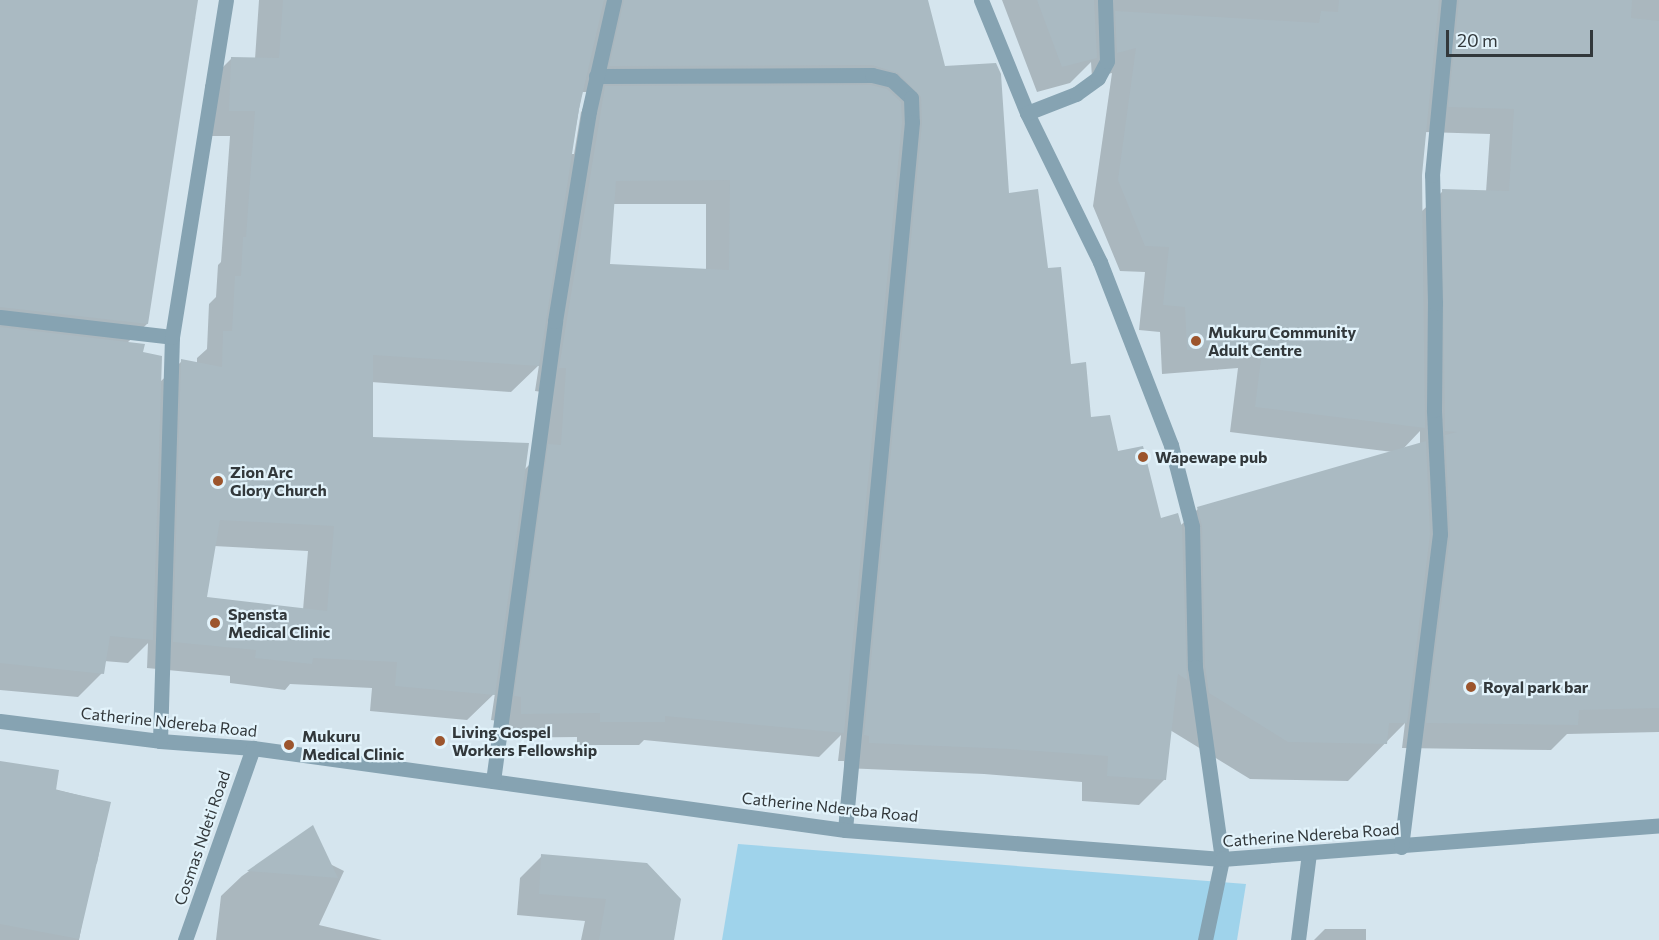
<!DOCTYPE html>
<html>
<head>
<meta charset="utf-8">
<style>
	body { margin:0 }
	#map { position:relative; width:1659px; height:940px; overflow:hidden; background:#d5e5ee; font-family:Commissioner,sans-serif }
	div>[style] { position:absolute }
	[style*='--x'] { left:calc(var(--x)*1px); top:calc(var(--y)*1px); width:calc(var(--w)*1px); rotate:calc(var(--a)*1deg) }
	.green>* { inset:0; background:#9fd3eb }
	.shadow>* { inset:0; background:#0003 }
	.building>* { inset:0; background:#aabac2 }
	.service>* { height:15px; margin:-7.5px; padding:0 7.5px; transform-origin:7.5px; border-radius:7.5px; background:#86a3b2 }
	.minor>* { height:15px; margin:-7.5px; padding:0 7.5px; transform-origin:7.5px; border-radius:7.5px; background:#86a3b2 }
	.dots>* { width:16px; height:16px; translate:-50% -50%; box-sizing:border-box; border:3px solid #e2f3fb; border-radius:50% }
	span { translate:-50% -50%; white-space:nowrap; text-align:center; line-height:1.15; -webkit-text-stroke:4.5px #e2f3fb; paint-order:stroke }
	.poi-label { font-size:16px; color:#32383b; font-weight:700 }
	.left { translate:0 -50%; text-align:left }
	.street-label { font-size:16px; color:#32383b }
	.scale { position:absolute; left:1446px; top:30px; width:147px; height:27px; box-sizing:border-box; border:3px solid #32383b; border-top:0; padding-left:8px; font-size:18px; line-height:21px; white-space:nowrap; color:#32383b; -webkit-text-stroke:4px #e2f3fb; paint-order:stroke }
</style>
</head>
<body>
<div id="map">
	<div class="green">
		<i style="clip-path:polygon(738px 844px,1246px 884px,1237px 940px,722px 940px)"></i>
	</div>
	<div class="shadow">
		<i style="clip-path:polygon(evenodd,0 0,197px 0,147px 324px,127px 343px,142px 354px,159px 383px,182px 361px,197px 364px,197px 358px,207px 349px,209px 304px,216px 297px,218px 265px,221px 262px,230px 136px,204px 136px,205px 85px,231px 59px,255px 59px,259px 0,926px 0,943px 67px,1047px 270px,1070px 365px,1090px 419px,1117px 453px,1160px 519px,1180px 526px,1198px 509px,1393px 452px,1230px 432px,1238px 368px,1162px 374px,1160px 332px,1139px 330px,1145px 272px,1120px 271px,1093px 206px,1112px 73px,1092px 78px,1091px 62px,1070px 83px,1037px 92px,1002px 0,1659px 0,1659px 732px,1567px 734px,1551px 750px,1402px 748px,1405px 723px,1348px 781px,1250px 779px,1170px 730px,1165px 779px,1139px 805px,1082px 801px,1082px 782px,984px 774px,844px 768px,844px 761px,838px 761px,841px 735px,819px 757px,644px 740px,639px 745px,577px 745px,577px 737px,497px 738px,497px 721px,491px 720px,495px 693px,467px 720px,370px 711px,372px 688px,290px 684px,285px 690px,230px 683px,230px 676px,147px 668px,148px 643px,128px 663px,104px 661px,102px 673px,78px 697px,0 690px,0 0,582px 92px,601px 92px,581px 112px,574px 154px,571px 154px,582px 92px,0 0,1425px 132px,1490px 134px,1486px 192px,1443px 191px,1421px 212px,1421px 174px,1425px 132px,0 0,613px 204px,706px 204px,706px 270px,609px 265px,613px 204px,0 0,539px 365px,535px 391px,542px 392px,538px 456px,523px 471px,371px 438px,371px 382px,511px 392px,539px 365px,0 0,1420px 431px,1420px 444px,1402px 450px,1420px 431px,0 0,214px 546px,308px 551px,303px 610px,205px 599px,214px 546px)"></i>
		<i style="clip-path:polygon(0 775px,109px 803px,97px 863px,92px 868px,79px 940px,0 940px)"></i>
		<i style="clip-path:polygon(312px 827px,330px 864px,344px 871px,319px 925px,382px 940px,216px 940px,221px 896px,242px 876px)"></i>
		<i style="clip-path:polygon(542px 856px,673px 940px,581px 940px,585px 921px,517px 915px,520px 878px)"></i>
		<i style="clip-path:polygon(1325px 929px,1366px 929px,1366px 940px,1314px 940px)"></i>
	</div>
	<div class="building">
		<i style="clip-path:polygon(0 0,198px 0,148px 324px,0 307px)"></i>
		<i style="clip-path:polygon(evenodd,283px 0,604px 0,579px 109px,539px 366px,373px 355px,373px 437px,529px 443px,495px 695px,395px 686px,397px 662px,313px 658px,312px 664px,255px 658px,256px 650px,173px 642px,181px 359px,222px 367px,223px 331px,232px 331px,235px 276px,241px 276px,243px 237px,246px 237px,255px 111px,229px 111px,231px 57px,279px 58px,283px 0,220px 520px,334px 526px,327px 611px,207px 597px,220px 520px)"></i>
		<i style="clip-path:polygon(624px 0,928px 0,945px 66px,996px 63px,1001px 74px,1009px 193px,1038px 189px,1048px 268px,1061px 267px,1071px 364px,1086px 362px,1091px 417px,1110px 415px,1118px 451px,1143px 446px,1161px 518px,1178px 513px,1182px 527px,1187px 680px,1178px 674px,1166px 780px,1107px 776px,1108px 756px,1010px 749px,869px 743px,869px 736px,864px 735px,922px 123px,921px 97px,898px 73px,872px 65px,609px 66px)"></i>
		<i style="clip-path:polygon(1037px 0,1094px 0,1097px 58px,1062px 67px)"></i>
		<i style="clip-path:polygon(1339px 0,1439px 0,1422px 175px,1425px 428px,1255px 407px,1263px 343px,1187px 350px,1185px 307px,1163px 305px,1169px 247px,1145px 246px,1118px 180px,1136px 48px,1117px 53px,1115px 11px,1319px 23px,1321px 11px,1338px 12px)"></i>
		<i style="clip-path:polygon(1459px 0,1632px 0,1631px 18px,1659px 21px,1659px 708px,1579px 710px,1578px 725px,1426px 723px,1450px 535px,1445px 435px,1457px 432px,1445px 431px,1442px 189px,1509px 191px,1514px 109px,1448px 107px)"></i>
		<i style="clip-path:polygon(evenodd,871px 85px,887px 89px,901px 102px,902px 122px,844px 733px,665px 716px,665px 722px,600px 722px,600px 713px,521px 714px,521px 697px,514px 696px,548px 444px,561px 445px,566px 368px,559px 368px,605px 86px,871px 85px,730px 180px,729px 270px,610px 264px,616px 181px,730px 180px)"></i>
		<i style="clip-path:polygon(0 327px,145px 344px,143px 352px,162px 356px,153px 640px,110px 636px,104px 674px,0 663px)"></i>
		<i style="clip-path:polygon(1426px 441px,1430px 534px,1407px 723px,1389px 723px,1387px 744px,1288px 742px,1209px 693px,1205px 666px,1202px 526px,1197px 507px)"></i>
		<i style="clip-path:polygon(0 761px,59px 770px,56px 790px,111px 802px,79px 939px,0 924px)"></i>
		<i style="clip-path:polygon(313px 825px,338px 878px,247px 871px)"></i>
		<i style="clip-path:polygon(541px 854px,647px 863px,681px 899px,674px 940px,599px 940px,606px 899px,539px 894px)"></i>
	</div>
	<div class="service">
		<i style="--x:1205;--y:940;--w:83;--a:-78.1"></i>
		<i style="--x:1298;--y:940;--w:88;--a:-82.8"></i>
	</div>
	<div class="minor">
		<i style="--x:981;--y:0;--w:122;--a:67.8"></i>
		<i style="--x:1027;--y:113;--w:166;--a:63.9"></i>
		<i style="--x:1100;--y:262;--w:196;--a:68.8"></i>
		<i style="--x:1171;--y:445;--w:84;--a:75.5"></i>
		<i style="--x:1192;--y:526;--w:141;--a:88.8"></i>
		<i style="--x:1195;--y:667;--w:194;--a:82"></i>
		<i style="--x:596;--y:76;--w:276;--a:-0.2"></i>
		<i style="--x:872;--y:75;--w:21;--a:14"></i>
		<i style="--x:892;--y:80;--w:26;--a:43"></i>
		<i style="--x:911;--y:98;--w:24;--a:88"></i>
		<i style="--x:912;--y:122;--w:711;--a:95.41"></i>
		<i style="--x:1027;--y:113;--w:53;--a:-21.2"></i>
		<i style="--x:1076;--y:94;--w:27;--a:-36"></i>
		<i style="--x:1098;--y:78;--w:19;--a:-62"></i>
		<i style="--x:1107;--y:61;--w:61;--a:-91.9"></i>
		<i style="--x:0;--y:317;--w:173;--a:6.6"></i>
		<i style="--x:0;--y:721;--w:161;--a:7.1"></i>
		<i style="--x:160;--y:741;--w:93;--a:4.3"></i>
		<i style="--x:253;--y:748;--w:598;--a:7.89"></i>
		<i style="--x:845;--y:830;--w:378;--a:4.4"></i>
		<i style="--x:1222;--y:859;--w:438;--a:-4.4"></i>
		<i style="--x:160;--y:741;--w:404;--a:-88.3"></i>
		<i style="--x:172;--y:337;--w:341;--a:-80.9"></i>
		<i style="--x:493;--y:781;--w:464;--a:-82.3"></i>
		<i style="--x:555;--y:321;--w:213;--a:-80.8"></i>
		<i style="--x:589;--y:111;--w:114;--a:-77.3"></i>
		<i style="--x:1401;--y:847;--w:315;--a:-82.9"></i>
		<i style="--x:1440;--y:534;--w:124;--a:-92.8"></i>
		<i style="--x:1434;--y:410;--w:107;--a:-89.5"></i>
		<i style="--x:1435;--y:303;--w:128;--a:-91.3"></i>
		<i style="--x:1432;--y:175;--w:176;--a:-84.5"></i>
		<i style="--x:185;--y:940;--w:204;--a:-70.5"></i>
	</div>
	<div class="dots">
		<i style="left:1196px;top:341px;background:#9c552d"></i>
		<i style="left:1143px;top:457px;background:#9c552d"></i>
		<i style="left:218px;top:481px;background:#9c552d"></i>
		<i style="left:215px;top:623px;background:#9c552d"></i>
		<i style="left:1471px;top:687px;background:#9c552d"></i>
		<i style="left:440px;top:741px;background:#9c552d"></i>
		<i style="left:289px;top:745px;background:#9c552d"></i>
	</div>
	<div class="poi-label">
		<span class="left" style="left:1208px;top:341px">Mukuru Community<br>Adult Centre</span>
		<span class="left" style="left:1155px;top:457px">Wapewape pub</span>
		<span class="left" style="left:230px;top:481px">Zion Arc<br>Glory Church</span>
		<span class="left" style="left:228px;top:623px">Spensta<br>Medical Clinic</span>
		<span class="left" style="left:1483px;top:687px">Royal park bar</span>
		<span class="left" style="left:452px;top:741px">Living Gospel<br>Workers Fellowship</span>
		<span class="left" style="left:302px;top:745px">Mukuru<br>Medical Clinic</span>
	</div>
	<div class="street-label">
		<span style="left:169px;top:722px;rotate:6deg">Catherine Ndereba Road</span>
		<span style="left:830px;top:807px;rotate:6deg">Catherine Ndereba Road</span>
		<span style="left:1311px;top:835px;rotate:-4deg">Catherine Ndereba Road</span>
		<span style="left:202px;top:838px;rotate:-71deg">Cosmas Ndeti Road</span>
	</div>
	<div class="scale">20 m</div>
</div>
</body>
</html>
